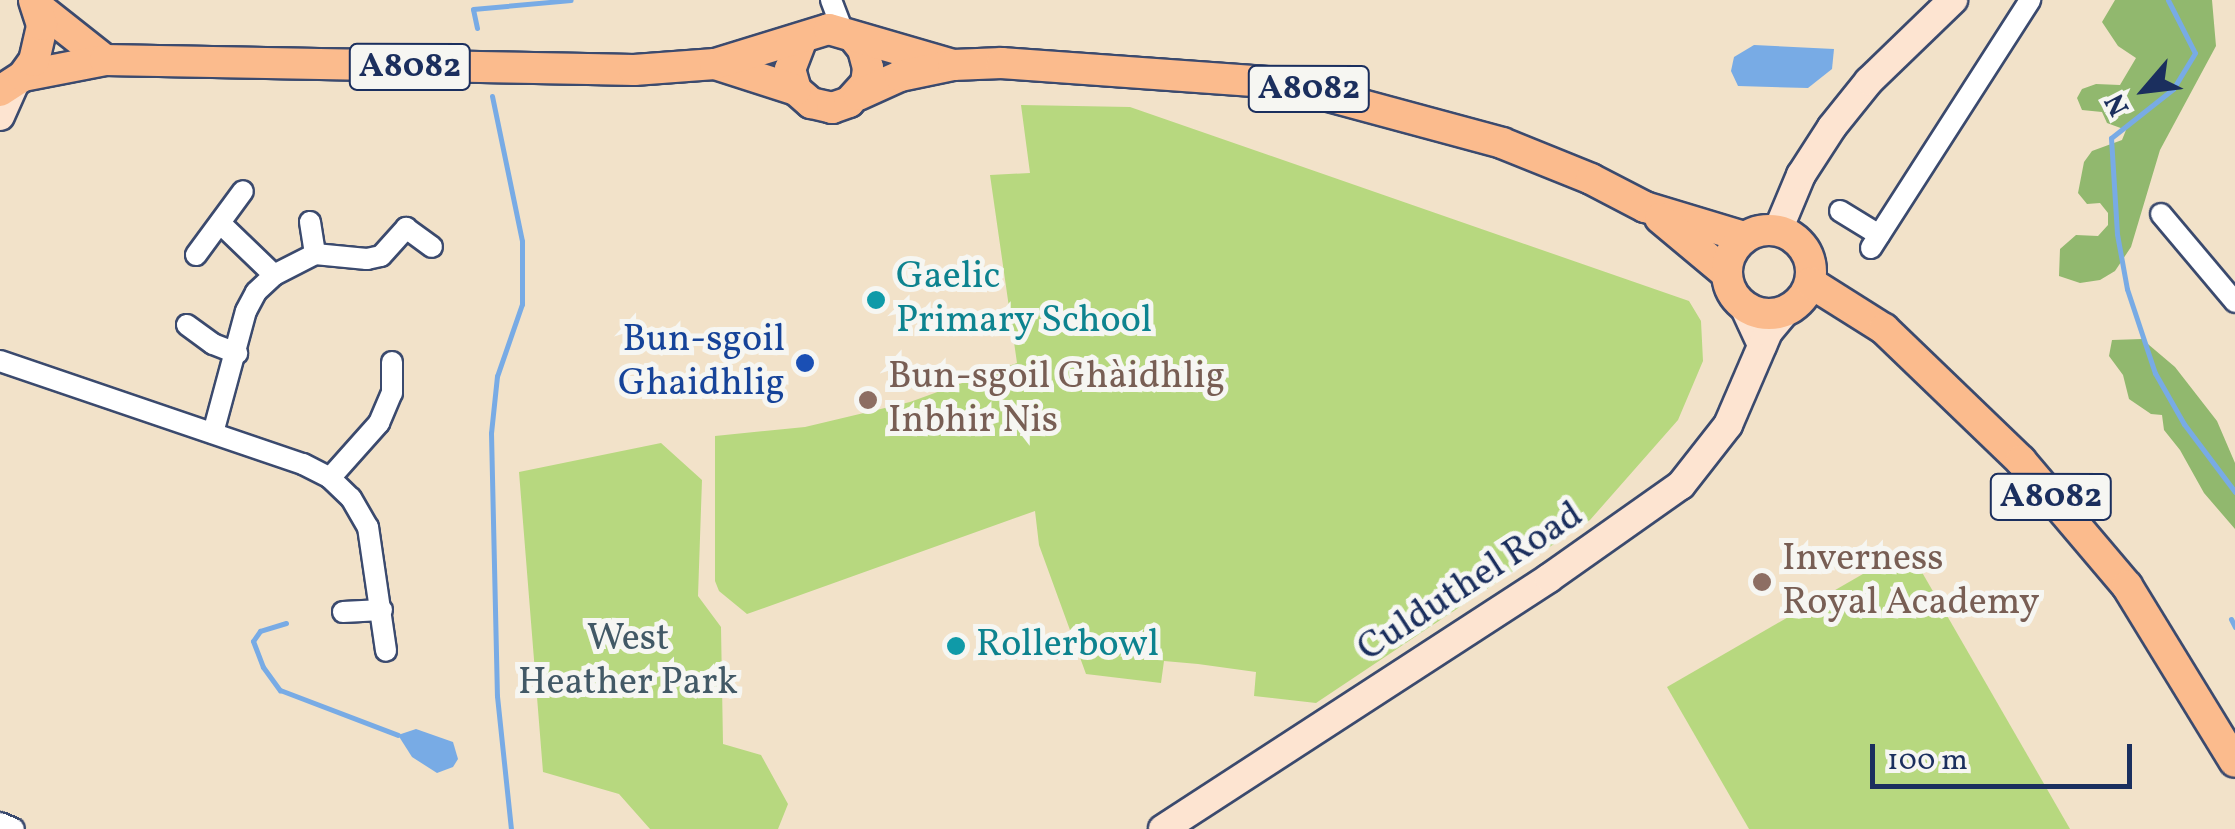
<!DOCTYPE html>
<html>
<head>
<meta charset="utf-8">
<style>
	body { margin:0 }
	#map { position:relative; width:2235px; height:829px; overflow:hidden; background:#f2e2c9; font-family:Vollkorn,serif }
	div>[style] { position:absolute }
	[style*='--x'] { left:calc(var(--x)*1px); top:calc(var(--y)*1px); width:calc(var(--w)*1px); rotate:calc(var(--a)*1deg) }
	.green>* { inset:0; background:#b7d87f }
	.forest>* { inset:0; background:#91b86e }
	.water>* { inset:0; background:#78abe5 }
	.stream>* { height:5px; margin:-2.5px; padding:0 2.5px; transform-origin:2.5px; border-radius:2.5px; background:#78abe5 }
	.roads { filter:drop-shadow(2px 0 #3b4a6e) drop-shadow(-2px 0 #3b4a6e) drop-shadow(0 2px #3b4a6e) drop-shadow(0 -2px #3b4a6e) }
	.street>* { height:20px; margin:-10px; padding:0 10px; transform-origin:10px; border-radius:10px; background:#fff }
	.secondary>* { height:28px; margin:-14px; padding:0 14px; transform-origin:14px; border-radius:14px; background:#fde4d1 }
	.primary>* { height:30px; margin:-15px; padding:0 15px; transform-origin:15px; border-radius:15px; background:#fbbb8d }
	.primary>.ring { margin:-15px; padding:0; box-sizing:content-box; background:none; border:30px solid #fbbb8d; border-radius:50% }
	.dots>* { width:28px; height:28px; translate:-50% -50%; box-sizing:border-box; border:5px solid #f6f6f2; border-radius:50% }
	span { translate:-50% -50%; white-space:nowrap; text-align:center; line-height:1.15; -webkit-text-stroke:10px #f6f6f2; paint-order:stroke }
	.shield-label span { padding:2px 8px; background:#f6f6f2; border:2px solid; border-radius:8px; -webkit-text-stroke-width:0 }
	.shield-label { font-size:35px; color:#1b2f5e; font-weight:700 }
	.culture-label { font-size:38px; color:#0d838f }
	.left { translate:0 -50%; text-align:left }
	.transit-label { font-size:38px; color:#164399 }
	.right { translate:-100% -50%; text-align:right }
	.education-label { font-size:38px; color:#785e54 }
	.street-label { font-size:38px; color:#1b2f5e }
	.park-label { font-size:38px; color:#425966 }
	.north { position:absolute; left:2095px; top:40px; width:100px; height:100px; -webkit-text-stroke:8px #f6f6f2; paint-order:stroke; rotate:242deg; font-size:28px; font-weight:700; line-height:40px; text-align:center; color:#1b2f5e }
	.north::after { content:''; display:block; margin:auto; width:35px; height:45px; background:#1b2f5e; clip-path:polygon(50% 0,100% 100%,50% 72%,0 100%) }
	.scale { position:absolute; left:1870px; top:744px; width:262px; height:45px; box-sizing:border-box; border:5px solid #1b2f5e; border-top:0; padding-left:12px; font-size:30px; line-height:35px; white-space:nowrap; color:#1b2f5e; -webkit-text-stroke:8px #f6f6f2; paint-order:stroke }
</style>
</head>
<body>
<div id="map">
	<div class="green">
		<i style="clip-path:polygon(1021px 105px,1130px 107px,1689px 301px,1701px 321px,1703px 361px,1678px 420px,1590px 520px,1316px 703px,1254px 696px,1256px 672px,1198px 664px,1164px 661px,1161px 683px,1086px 674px,1039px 545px,1035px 511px,747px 614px,719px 591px,715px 581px,715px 436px,805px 427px,910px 402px,1017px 363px,990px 175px,1030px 173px)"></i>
		<i style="clip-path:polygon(661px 443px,702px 480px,698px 596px,721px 627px,723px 744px,761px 755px,788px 804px,778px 829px,650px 829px,619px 794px,543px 772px,519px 472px)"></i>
		<i style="clip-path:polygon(1908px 548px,2070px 829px,1749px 829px,1667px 687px)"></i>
	</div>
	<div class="forest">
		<i style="clip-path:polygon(2115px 0,2212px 0,2216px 46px,2160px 150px,2131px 247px,2115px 271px,2100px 280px,2080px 283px,2059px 276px,2060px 249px,2076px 235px,2098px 236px,2108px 225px,2108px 213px,2100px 203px,2087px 204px,2078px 193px,2084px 162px,2092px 151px,2122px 140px,2126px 130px,2107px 123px,2102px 112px,2082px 110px,2077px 98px,2082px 89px,2096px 84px,2120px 85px,2136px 58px,2118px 46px,2102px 22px)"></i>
		<i style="clip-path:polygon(2142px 339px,2175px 367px,2217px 421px,2235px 463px,2235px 529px,2204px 493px,2180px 450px,2164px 430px,2162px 415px,2151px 414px,2129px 399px,2123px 375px,2109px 356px,2112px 340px)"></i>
	</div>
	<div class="water">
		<i style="clip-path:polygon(1754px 45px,1834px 49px,1832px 69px,1808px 88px,1738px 86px,1731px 71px,1734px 57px)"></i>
		<i style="clip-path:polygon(416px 729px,453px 742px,458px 759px,453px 767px,437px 773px,412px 757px,398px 735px)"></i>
	</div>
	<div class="stream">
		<i style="--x:2168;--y:0;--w:59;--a:63"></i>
		<i style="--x:2195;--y:53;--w:42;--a:121.4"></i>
		<i style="--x:2173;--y:89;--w:79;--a:141.7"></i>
		<i style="--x:2111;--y:138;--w:96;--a:86.4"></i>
		<i style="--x:2117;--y:234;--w:56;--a:79.7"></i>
		<i style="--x:2127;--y:289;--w:89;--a:71.6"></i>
		<i style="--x:2155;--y:373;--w:59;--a:60.4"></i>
		<i style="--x:2184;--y:424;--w:85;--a:53.1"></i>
		<i style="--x:477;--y:28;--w:19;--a:-102"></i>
		<i style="--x:473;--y:9;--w:98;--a:-5.2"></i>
		<i style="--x:492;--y:96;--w:148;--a:78.3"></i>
		<i style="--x:522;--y:241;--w:63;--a:90"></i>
		<i style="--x:522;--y:304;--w:76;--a:109.1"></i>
		<i style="--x:497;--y:376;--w:57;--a:96"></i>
		<i style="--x:491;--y:433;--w:263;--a:88.7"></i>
		<i style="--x:497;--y:696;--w:134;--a:84"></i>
		<i style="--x:2231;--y:619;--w:9;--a:63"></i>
		<i style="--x:286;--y:623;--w:27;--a:163"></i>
		<i style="--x:260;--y:631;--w:12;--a:125"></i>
		<i style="--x:253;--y:641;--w:28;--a:69"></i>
		<i style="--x:263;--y:667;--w:29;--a:54"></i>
		<i style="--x:280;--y:690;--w:126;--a:20.9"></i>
	</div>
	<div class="roads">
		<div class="street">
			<i style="--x:831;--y:0;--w:34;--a:69"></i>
			<i style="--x:1840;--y:211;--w:46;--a:31.6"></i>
			<i style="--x:2161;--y:214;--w:115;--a:49.9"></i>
			<i style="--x:310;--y:222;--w:32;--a:81"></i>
			<i style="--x:220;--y:223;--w:75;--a:43.9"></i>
			<i style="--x:1871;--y:248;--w:295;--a:-57.3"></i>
			<i style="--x:196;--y:255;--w:79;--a:-53.7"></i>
			<i style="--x:187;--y:325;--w:32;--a:36"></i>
			<i style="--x:213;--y:344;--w:26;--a:21"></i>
			<i style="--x:0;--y:361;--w:320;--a:18.8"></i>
			<i style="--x:303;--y:464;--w:30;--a:27"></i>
			<i style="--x:330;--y:478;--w:29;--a:44"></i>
			<i style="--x:351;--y:498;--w:34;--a:60"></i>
			<i style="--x:368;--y:527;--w:125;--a:81.7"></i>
			<i style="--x:213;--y:433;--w:126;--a:-74.9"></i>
			<i style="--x:246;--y:311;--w:21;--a:-62"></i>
			<i style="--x:256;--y:292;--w:25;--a:-43"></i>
			<i style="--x:274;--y:275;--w:46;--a:-27.1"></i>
			<i style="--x:315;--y:254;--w:52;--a:5.5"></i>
			<i style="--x:367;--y:259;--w:14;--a:-12"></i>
			<i style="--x:381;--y:256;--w:38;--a:-48"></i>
			<i style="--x:406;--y:228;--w:32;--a:36"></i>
			<i style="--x:330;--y:478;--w:74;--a:-48.3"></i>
			<i style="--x:379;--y:423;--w:33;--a:-67"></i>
			<i style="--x:392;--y:393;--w:31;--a:-90"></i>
			<i style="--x:343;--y:612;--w:39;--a:-3"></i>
			<i style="--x:0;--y:823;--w:15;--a:23"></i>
		</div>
		<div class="secondary">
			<i style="--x:0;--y:116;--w:35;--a:-66"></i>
			<i style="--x:1778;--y:230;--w:60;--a:-67.3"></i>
			<i style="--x:1801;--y:175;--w:57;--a:-57.1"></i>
			<i style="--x:1832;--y:127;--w:59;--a:-51.2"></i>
			<i style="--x:1869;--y:81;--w:117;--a:-44"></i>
			<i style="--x:1744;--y:306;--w:43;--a:65.2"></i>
			<i style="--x:1163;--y:829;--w:460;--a:-33"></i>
			<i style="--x:1549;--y:578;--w:161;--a:-35.2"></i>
			<i style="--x:1681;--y:485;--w:76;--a:-51.9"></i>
			<i style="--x:1728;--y:425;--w:101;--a:-66.7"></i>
			<i style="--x:1768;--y:332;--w:26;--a:-50"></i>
		</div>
		<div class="primary">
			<i style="--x:38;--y:7;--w:85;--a:38.3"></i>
			<i style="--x:801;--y:41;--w:30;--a:111"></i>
			<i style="--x:790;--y:69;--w:22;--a:74"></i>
			<i style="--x:796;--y:90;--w:20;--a:41"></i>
			<i style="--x:811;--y:103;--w:22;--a:13"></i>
			<i style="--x:832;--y:108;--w:18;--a:-19"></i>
			<i style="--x:849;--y:102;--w:25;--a:-48"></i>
			<i style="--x:866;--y:83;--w:15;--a:-82"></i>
			<i style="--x:868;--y:68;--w:20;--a:-105"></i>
			<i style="--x:863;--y:49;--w:14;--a:-129"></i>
			<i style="--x:715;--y:64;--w:85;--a:17.8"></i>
			<i style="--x:23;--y:76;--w:84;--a:-11"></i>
			<i style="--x:105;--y:60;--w:529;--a:1.08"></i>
			<i style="--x:634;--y:70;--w:81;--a:-4.2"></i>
			<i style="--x:715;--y:64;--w:119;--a:-17.1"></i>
			<i style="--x:829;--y:29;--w:129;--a:16.2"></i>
			<i style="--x:0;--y:91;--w:27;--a:-33"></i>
			<i style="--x:23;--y:76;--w:19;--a:-54"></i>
			<i style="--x:34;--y:61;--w:37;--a:-77"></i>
			<i style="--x:42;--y:25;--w:26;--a:-108"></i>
			<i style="--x:858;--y:95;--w:46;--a:-24.3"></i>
			<i style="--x:900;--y:76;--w:54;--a:-11.7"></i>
			<i style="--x:953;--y:65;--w:49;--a:-2.3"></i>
			<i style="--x:1002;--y:63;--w:279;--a:4.1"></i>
			<i style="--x:1280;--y:83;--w:230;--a:15.1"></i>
			<i style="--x:1502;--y:143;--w:96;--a:22"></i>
			<i style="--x:1591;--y:179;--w:61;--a:27.4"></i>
			<i style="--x:1645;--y:207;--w:103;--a:16.9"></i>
			<i style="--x:1660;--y:218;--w:87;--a:39.9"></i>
			<i class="ring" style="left:1727px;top:230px;width:54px;height:54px"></i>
			<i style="--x:1811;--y:283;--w:86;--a:32.2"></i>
			<i style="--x:1884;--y:329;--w:190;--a:43.9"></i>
			<i style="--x:2021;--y:461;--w:164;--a:49.7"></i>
			<i style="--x:2127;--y:586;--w:206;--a:58.5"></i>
		</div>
	</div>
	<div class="dots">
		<i style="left:876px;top:300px;background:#0f9aa8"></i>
		<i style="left:805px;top:363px;background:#1a4fb4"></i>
		<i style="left:868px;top:400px;background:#8d6e63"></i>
		<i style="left:1762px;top:582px;background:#8d6e63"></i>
		<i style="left:956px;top:646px;background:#0f9aa8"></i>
	</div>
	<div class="shield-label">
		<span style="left:410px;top:67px">A8082</span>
		<span style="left:1309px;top:89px">A8082</span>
		<span style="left:2051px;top:497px">A8082</span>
	</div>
	<div class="culture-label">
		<span class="left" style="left:896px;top:300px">Gaelic<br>Primary School</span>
		<span class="left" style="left:976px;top:646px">Rollerbowl</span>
	</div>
	<div class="transit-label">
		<span class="right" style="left:785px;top:363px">Bun-sgoil<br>Ghaidhlig</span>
	</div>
	<div class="education-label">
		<span class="left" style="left:888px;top:400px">Bun-sgoil Ghàidhlig<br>Inbhir Nis</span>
		<span class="left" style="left:1782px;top:582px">Inverness<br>Royal Academy</span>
	</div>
	<div class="street-label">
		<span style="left:1471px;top:583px;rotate:-33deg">Culduthel Road</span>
	</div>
	<div class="park-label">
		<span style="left:628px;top:662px">West<br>Heather Park</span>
	</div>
	<div class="north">N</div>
	<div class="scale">100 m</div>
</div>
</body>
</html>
